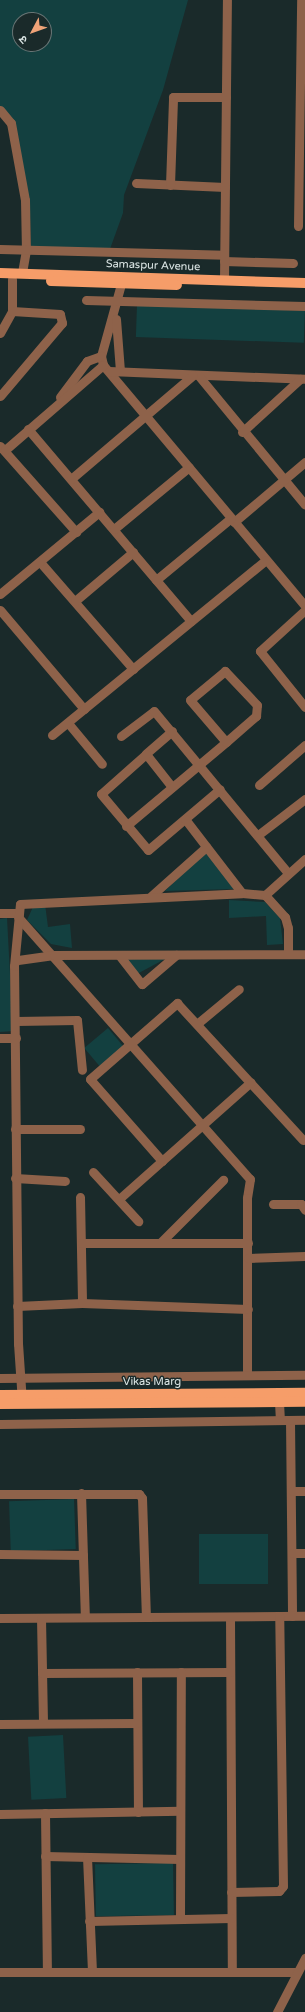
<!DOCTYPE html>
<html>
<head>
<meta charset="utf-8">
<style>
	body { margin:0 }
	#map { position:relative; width:305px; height:2012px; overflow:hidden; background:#1a2a2a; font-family:"Varela Round","Noto Sans Devanagari",sans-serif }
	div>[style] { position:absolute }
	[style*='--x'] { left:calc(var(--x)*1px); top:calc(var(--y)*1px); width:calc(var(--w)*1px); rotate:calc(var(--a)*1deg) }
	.green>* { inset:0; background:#134040; transform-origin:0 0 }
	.minor>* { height:9px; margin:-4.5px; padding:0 4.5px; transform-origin:4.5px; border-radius:4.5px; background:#8e624a }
	.major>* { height:10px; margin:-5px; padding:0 5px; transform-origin:5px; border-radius:5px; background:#f69d69 }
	span { translate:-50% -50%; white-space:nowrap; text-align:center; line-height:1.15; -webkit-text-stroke:3px #1a2a2a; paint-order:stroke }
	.street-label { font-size:11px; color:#dce6e5 }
	.north { position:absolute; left:12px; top:12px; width:40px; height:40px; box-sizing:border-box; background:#1a2a2a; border:1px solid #687575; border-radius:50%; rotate:229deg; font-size:11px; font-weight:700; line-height:16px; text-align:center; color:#dce6e5 }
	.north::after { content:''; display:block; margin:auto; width:14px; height:18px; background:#efa378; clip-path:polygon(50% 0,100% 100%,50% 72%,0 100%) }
</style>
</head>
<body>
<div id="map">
	<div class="green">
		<i style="clip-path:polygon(evenodd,0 0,188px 0,163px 90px,124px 195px,123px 213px,110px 249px,31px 247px,30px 213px,12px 118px,0 107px,0 0,20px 20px,44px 20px,44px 44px,20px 44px,20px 20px)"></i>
		<i style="left:137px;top:305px;width:168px;height:32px;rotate:2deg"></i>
		<i style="clip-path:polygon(206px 851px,234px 889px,165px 891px)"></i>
		<i style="clip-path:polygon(229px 900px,265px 902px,280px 918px,283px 944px,267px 945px,266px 916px,229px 918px)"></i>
		<i style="clip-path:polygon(45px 904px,48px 927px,70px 924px,72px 948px,51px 944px,27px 920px,33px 907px)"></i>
		<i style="clip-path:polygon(7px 918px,13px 1031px,0 1032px,0 919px)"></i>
		<i style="clip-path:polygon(125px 959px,165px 959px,137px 974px)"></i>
		<i style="left:108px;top:1028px;width:25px;height:31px;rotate:50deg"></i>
		<i style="left:74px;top:1499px;width:50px;height:65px;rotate:88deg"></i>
		<i style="left:199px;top:1534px;width:69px;height:50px"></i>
		<i style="left:63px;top:1735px;width:63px;height:35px;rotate:87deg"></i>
		<i style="left:173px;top:1863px;width:52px;height:78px;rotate:89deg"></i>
	</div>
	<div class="minor">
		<i style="--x:0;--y:110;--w:17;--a:50"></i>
		<i style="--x:11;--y:123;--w:78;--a:79.7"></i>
		<i style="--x:25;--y:200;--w:50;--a:88.9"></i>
		<i style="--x:26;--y:250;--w:23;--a:100"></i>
		<i style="--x:136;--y:183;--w:89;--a:2.6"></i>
		<i style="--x:170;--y:185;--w:88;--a:-88"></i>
		<i style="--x:173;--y:97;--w:53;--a:0"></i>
		<i style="--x:298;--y:226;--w:226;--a:-89.2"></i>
		<i style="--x:0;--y:249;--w:224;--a:1.5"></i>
		<i style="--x:224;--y:261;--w:69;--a:1.7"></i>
		<i style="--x:224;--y:280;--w:280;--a:-89.4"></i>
		<i style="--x:121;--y:284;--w:75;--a:105.5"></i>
		<i style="--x:101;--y:356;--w:9;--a:77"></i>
		<i style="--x:103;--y:365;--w:314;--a:50"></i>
		<i style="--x:86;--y:300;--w:219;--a:1.6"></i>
		<i style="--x:116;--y:319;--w:52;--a:85.6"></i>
		<i style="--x:0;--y:333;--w:25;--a:-61"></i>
		<i style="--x:12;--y:311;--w:32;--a:-90"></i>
		<i style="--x:109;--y:371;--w:196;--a:2.3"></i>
		<i style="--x:198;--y:375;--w:168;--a:50.5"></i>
		<i style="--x:0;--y:396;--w:96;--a:-49.7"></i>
		<i style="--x:62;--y:323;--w:9;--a:-103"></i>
		<i style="--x:60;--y:314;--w:48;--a:-176.4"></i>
		<i style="--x:60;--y:397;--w:45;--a:-53.1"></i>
		<i style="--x:87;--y:361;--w:15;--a:-20"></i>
		<i style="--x:28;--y:429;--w:252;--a:49.7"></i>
		<i style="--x:242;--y:432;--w:79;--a:-42.4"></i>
		<i style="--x:0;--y:446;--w:115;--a:48.5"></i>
		<i style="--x:5;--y:450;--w:130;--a:-40.9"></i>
		<i style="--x:71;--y:479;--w:160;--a:-40.4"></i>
		<i style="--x:234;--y:522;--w:93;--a:-40.2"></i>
		<i style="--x:114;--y:529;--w:97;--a:-39.6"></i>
		<i style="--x:40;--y:562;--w:142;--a:49"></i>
		<i style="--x:156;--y:580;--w:97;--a:-39.6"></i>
		<i style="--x:0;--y:594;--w:129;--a:-39.6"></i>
		<i style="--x:75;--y:601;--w:76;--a:-40.2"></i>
		<i style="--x:0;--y:610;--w:130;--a:49.7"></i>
		<i style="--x:305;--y:610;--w:61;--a:137.7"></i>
		<i style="--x:260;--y:651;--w:72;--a:51.2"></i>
		<i style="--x:68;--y:723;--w:53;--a:50.3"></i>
		<i style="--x:172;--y:731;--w:35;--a:139"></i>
		<i style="--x:146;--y:754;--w:42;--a:51.8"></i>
		<i style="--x:52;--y:735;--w:276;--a:-39.3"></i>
		<i style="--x:121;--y:736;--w:41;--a:-37.1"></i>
		<i style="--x:154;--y:711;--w:210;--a:50.4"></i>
		<i style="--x:146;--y:754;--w:60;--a:138.4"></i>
		<i style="--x:101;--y:794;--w:73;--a:50"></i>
		<i style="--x:148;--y:850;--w:94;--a:-40.3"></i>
		<i style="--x:259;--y:785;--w:61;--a:-41"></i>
		<i style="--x:185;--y:819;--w:93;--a:52.4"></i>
		<i style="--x:242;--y:893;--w:23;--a:5"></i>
		<i style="--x:265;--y:895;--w:30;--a:48"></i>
		<i style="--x:285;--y:917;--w:11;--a:75"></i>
		<i style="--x:288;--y:928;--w:26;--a:90"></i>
		<i style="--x:126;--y:826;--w:131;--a:-40"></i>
		<i style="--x:226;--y:742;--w:40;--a:-41"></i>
		<i style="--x:256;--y:716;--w:11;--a:-85"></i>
		<i style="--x:257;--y:705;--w:47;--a:-133.3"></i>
		<i style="--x:225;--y:671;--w:45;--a:140.4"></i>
		<i style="--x:190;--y:700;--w:55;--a:49.4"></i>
		<i style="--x:258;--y:835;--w:59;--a:-37.5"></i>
		<i style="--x:265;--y:895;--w:54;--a:-42"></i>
		<i style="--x:151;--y:896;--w:74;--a:-41.7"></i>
		<i style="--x:0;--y:913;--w:19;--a:0"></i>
		<i style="--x:18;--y:917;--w:350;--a:48.5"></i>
		<i style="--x:250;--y:1179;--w:19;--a:99"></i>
		<i style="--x:247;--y:1198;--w:177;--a:90"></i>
		<i style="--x:119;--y:955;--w:37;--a:52"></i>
		<i style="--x:142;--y:984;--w:45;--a:-40.5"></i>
		<i style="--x:18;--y:960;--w:36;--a:-8"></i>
		<i style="--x:54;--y:955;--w:251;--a:-0.2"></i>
		<i style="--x:16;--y:1021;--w:61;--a:-0.9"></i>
		<i style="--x:77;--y:1020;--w:50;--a:84.3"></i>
		<i style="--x:198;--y:1023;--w:53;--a:-39.7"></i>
		<i style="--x:0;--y:1038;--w:16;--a:0"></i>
		<i style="--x:15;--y:1129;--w:65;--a:0"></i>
		<i style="--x:162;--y:1161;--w:109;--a:-131.3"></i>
		<i style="--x:90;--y:1079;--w:116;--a:-41.1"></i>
		<i style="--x:177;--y:1003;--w:186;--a:47.4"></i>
		<i style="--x:93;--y:1172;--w:67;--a:47.4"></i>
		<i style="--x:15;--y:1178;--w:50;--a:3.4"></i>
		<i style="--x:80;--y:1197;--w:106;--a:88.9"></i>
		<i style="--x:119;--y:1199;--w:176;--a:-41.6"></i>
		<i style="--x:273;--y:1204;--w:28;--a:0"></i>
		<i style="--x:301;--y:1204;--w:7;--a:56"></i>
		<i style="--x:161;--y:1242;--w:88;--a:-45"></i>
		<i style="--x:82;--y:1243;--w:166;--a:0"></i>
		<i style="--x:248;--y:1258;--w:57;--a:-2"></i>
		<i style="--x:17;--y:1306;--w:65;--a:-2.6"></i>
		<i style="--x:82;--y:1303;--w:166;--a:2.1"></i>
		<i style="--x:0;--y:1378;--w:305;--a:-0.6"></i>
		<i style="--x:22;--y:1402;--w:58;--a:-93.9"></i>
		<i style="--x:18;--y:1344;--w:378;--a:-90.6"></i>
		<i style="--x:14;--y:966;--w:62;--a:-84.5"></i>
		<i style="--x:20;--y:904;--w:222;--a:-2.8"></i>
		<i style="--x:279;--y:1402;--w:18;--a:87"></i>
		<i style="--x:290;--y:1420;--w:196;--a:89.4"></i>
		<i style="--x:0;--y:1424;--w:305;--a:-0.8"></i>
		<i style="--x:293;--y:1491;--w:12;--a:0"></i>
		<i style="--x:81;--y:1493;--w:124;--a:88.2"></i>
		<i style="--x:0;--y:1494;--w:139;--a:0"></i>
		<i style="--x:139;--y:1494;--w:5;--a:53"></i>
		<i style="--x:142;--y:1498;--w:119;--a:88.1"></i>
		<i style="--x:293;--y:1553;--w:12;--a:0"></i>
		<i style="--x:0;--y:1554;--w:83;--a:0.7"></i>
		<i style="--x:230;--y:1617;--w:354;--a:89.7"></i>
		<i style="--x:0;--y:1618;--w:305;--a:-0.4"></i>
		<i style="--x:41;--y:1618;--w:105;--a:88.9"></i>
		<i style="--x:137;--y:1672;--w:140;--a:89.6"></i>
		<i style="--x:42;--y:1673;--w:188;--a:-0.3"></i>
		<i style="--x:0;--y:1724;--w:137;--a:-0.4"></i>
		<i style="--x:45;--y:1813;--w:159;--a:89.3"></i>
		<i style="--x:0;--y:1814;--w:180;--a:-1"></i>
		<i style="--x:45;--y:1856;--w:135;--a:1.3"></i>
		<i style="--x:87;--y:1857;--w:114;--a:87.5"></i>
		<i style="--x:231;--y:1892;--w:48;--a:-1.2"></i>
		<i style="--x:279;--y:1891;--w:6;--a:-51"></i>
		<i style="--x:283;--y:1886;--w:270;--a:-90.8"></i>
		<i style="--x:180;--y:1919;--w:247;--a:-89.8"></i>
		<i style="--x:89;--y:1921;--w:142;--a:-1.2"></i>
		<i style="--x:0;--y:1972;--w:297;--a:0"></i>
		<i style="--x:277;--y:2012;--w:61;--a:-62.6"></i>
	</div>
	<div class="major">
		<i style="--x:0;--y:273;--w:305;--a:1.9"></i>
		<i style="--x:51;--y:281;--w:126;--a:1.8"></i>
		<i style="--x:0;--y:1395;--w:305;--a:-0.4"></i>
		<i style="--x:0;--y:1404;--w:305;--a:-0.4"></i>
	</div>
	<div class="street-label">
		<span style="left:153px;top:266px;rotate:2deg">Samaspur Avenue</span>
		<span style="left:152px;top:1382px">Vikas Marg</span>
	</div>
	<div class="north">उ</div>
</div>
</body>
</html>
